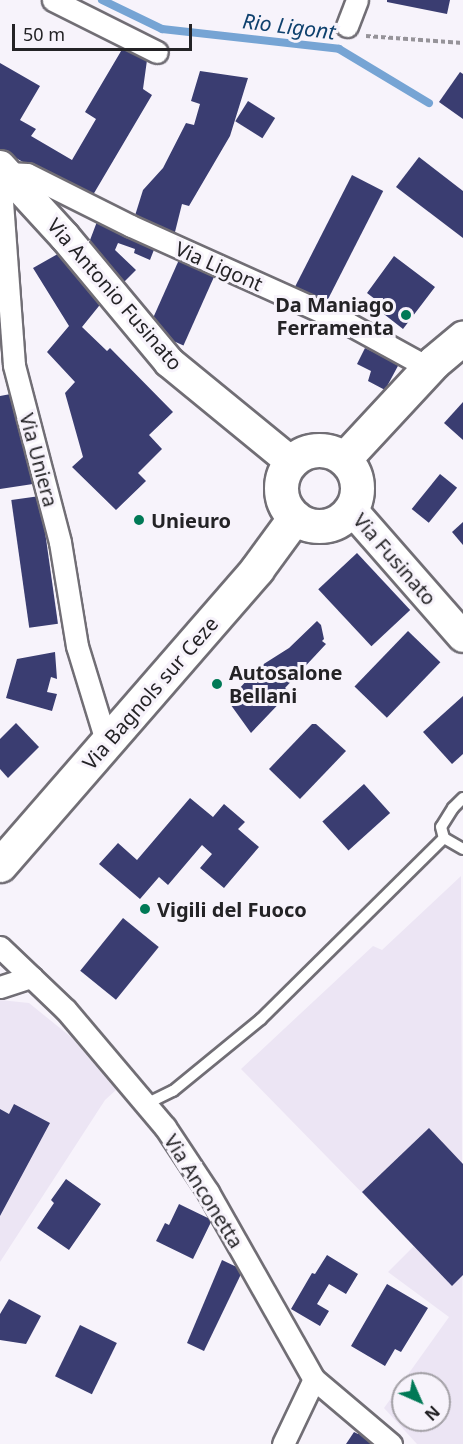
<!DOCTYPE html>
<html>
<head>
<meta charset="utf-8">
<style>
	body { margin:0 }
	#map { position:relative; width:463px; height:1444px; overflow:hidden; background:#f7f3fb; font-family:"Noto Sans",sans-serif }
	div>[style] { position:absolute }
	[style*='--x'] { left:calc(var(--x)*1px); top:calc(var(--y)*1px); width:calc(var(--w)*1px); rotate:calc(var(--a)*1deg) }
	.built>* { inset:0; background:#ece5f4 }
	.stream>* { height:8px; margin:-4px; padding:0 4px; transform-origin:4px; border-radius:4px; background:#76a4d4 }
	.building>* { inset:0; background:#3a3d71; transform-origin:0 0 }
	.path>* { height:4px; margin-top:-2px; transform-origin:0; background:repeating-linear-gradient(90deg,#969399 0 4.5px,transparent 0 7.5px) }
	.roads { filter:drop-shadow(2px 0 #716e75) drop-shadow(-2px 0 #716e75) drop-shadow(0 2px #716e75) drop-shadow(0 -2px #716e75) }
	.lane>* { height:10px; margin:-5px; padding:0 5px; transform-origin:5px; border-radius:5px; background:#fff }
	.street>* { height:21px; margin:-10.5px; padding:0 10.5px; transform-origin:10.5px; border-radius:10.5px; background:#fff }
	.secondary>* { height:30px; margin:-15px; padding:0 15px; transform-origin:15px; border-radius:15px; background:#fff }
	.primary>* { height:33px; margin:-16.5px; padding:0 16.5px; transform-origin:16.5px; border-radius:16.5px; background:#fff }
	.primary>.ring { margin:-16.5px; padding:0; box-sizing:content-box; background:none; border:33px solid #fff; border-radius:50% }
	.dots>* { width:16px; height:16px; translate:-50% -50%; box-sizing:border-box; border:3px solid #f7f3fb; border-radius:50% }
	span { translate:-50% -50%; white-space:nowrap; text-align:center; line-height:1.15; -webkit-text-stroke:6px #f7f3fb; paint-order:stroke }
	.street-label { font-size:20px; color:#242326 }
	.poi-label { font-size:20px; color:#242326; font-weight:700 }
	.right { translate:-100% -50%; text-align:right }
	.left { translate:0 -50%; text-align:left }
	.water-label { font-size:21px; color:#0f416e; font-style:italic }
	.north { position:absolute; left:391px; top:1372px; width:60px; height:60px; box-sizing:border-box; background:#f7f3fb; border:2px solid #a3a0a6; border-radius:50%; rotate:135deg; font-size:16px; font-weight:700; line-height:24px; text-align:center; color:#242326 }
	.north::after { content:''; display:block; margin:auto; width:21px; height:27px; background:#007956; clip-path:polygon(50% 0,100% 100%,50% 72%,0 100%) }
	.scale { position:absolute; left:12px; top:24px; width:180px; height:27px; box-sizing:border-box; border:3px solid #242326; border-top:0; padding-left:8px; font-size:18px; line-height:21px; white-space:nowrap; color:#242326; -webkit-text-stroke:4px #f7f3fb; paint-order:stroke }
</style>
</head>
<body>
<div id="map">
	<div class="built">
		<i style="clip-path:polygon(evenodd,461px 876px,463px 1444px,417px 1444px,384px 1408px,449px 1317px,388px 1272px,414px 1246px,241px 1069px,373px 946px,382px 950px,461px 876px,403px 1384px,439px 1384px,439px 1420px,403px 1420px,403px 1384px)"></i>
		<i style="clip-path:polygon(0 1000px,29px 1003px,71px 1037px,116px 1090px,105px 1100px,0 1262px)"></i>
	</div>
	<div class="stream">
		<i style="--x:102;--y:0;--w:67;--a:25.8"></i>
		<i style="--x:162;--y:29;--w:178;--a:6.4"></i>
		<i style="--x:339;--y:49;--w:105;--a:31"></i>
	</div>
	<div class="building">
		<i style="clip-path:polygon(387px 0,450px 0,447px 14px,387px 2px)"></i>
		<i style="clip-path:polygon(127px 41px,148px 53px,143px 89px,152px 95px,90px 200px,0 149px,0 63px,40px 86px,20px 120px,36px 129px,31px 136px,72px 160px,96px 119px,85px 112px)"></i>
		<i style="clip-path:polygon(200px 71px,248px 78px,230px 136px,189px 206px,182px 204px,174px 236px,133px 222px,143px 190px,163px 168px,186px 123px,194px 125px,200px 104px,191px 101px)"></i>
		<i style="clip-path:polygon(460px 72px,463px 74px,463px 119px,439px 102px)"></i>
		<i style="left:248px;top:101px;width:32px;height:24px;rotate:32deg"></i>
		<i style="clip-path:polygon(419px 157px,463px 191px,463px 238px,396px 187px)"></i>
		<i style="left:352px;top:175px;width:35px;height:130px;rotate:27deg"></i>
		<i style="clip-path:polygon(98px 219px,157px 242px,150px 260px,134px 253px,135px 249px,118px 243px,115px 250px,136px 270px,119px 287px,87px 248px)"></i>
		<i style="clip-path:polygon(63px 251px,103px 301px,82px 327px,107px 351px,110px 348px,173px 412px,149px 435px,162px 449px,138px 473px,146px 481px,116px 510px,72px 467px,83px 457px,65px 393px,75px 382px,47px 352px,69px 326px,33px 268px)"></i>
		<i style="left:182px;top:253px;width:39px;height:84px;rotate:24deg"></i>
		<i style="clip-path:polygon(394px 256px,435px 287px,403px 329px,380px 311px,384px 306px,367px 293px)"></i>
		<i style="clip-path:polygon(365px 348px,399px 364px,385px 390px,368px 381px,371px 371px,357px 364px)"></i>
		<i style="clip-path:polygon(16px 393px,33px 484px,0 489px,0 396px)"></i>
		<i style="clip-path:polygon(463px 402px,463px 440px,444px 423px)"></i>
		<i style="left:440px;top:474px;width:22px;height:45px;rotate:39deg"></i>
		<i style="left:40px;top:496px;width:129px;height:29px;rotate:82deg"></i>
		<i style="clip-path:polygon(463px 522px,463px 545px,452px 532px)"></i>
		<i style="left:357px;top:553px;width:78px;height:53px;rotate:47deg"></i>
		<i style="clip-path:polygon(317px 621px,321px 625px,324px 639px,322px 641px,326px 644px,285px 688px,290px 692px,251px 733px,228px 701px,259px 667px,289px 648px)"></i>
		<i style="left:408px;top:631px;width:45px;height:77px;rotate:44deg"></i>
		<i style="clip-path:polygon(55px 652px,57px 679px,51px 677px,47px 692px,57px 694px,52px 711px,6px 698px,17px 659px)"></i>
		<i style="clip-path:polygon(463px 696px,463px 754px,452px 764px,423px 732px)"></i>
		<i style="clip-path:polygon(16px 723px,39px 747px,8px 778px,0 769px,0 739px)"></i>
		<i style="clip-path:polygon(312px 724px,316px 724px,346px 751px,300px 799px,269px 769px)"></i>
		<i style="left:364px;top:784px;width:39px;height:56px;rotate:48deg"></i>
		<i style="clip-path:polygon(190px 798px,213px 817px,224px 804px,245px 822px,238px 829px,259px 847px,224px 888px,200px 868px,212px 854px,202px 845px,168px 885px,159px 877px,140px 899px,99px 864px,118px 843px,137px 860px)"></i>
		<i style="left:123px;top:918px;width:46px;height:68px;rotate:39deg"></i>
		<i style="clip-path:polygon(14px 1104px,50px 1123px,0 1216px,0 1109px,9px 1114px)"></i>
		<i style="clip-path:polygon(429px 1128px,463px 1164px,463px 1275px,452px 1286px,362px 1192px)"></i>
		<i style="clip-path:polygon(66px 1179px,101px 1204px,69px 1250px,37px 1228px,54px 1203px,51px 1200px)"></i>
		<i style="clip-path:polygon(179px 1204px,212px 1220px,193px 1259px,156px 1241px,165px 1223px,169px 1225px)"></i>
		<i style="clip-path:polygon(327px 1255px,358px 1274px,346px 1294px,329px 1284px,317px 1304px,329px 1311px,320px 1326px,291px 1309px,312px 1273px,315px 1274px)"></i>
		<i style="clip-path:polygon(222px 1260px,243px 1270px,204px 1351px,187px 1343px)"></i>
		<i style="clip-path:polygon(387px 1284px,428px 1308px,401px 1352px,395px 1349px,385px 1366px,351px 1346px)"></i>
		<i style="clip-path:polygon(9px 1299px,41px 1316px,26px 1344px,0 1340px,0 1314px)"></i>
		<i style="left:80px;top:1325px;width:41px;height:57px;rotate:26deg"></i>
		<i style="clip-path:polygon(354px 1432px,358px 1434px,360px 1432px,378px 1444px,346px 1444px)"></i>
	</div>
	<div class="path">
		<i style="--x:366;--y:36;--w:97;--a:4.1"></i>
	</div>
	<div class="roads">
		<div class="lane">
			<i style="--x:463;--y:798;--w:14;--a:135"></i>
			<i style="--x:453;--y:808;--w:22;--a:122"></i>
			<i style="--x:441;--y:827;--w:11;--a:75"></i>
			<i style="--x:444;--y:838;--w:22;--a:30"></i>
			<i style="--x:146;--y:1104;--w:30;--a:-26"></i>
			<i style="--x:173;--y:1091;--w:114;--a:-39.3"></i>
			<i style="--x:261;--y:1019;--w:257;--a:-44.7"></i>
		</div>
		<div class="street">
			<i style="--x:53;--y:0;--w:116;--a:26.6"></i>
			<i style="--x:347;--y:26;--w:28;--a:-69"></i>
			<i style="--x:107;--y:744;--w:102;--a:-107"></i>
			<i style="--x:77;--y:646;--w:105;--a:-99.3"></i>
			<i style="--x:60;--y:542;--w:183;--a:-104.6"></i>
			<i style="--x:14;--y:365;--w:175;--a:-94.2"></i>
			<i style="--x:1;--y:190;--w:18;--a:-74"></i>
			<i style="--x:6;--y:173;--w:21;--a:3"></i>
			<i style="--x:27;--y:174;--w:116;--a:26.6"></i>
			<i style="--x:131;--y:226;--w:239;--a:24.2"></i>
			<i style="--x:349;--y:324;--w:91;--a:28.8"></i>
			<i style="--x:0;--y:947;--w:91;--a:43.7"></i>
			<i style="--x:66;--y:1010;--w:153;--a:49.8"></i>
			<i style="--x:165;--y:1127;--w:78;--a:56.5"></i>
			<i style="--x:208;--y:1192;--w:215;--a:60.5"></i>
			<i style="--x:314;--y:1379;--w:101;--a:40.2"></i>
			<i style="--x:0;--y:987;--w:33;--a:-18"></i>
			<i style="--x:283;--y:1444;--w:72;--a:-64.5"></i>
		</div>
		<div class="secondary">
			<i style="--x:0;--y:166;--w:96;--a:47.5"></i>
			<i style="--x:65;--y:237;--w:163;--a:50.2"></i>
			<i style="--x:169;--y:362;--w:158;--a:39.3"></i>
			<i style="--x:351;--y:509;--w:170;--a:48.8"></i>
		</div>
		<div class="primary">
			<i class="ring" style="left:281px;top:450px;width:43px;height:43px"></i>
			<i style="--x:344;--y:459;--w:132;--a:-47.1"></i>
			<i style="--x:434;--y:362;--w:38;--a:-40"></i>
			<i style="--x:0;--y:865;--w:392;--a:-49"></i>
			<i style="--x:257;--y:569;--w:64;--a:-53.8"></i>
		</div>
	</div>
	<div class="dots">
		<i style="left:406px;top:315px;background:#007956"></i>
		<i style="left:139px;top:520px;background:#007956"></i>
		<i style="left:217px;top:684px;background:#007956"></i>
		<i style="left:145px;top:909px;background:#007956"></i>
	</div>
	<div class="street-label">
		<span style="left:219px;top:266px;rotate:24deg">Via Ligont</span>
		<span style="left:115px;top:294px;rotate:49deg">Via Antonio Fusinato</span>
		<span style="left:39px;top:460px;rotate:75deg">Via Uniera</span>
		<span style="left:395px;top:559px;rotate:49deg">Via Fusinato</span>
		<span style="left:150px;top:693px;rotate:-49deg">Via Bagnols sur Ceze</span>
		<span style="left:204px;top:1191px;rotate:58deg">Via Anconetta</span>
	</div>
	<div class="poi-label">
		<span class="right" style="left:394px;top:316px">Da Maniago<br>Ferramenta</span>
		<span class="left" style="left:151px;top:520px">Unieuro</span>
		<span class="left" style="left:229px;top:684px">Autosalone<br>Bellani</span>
		<span class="left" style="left:157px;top:909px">Vigili del Fuoco</span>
	</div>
	<div class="water-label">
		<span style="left:289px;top:26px;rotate:7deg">Rio Ligont</span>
	</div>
	<div class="north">N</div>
	<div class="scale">50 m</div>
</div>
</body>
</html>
